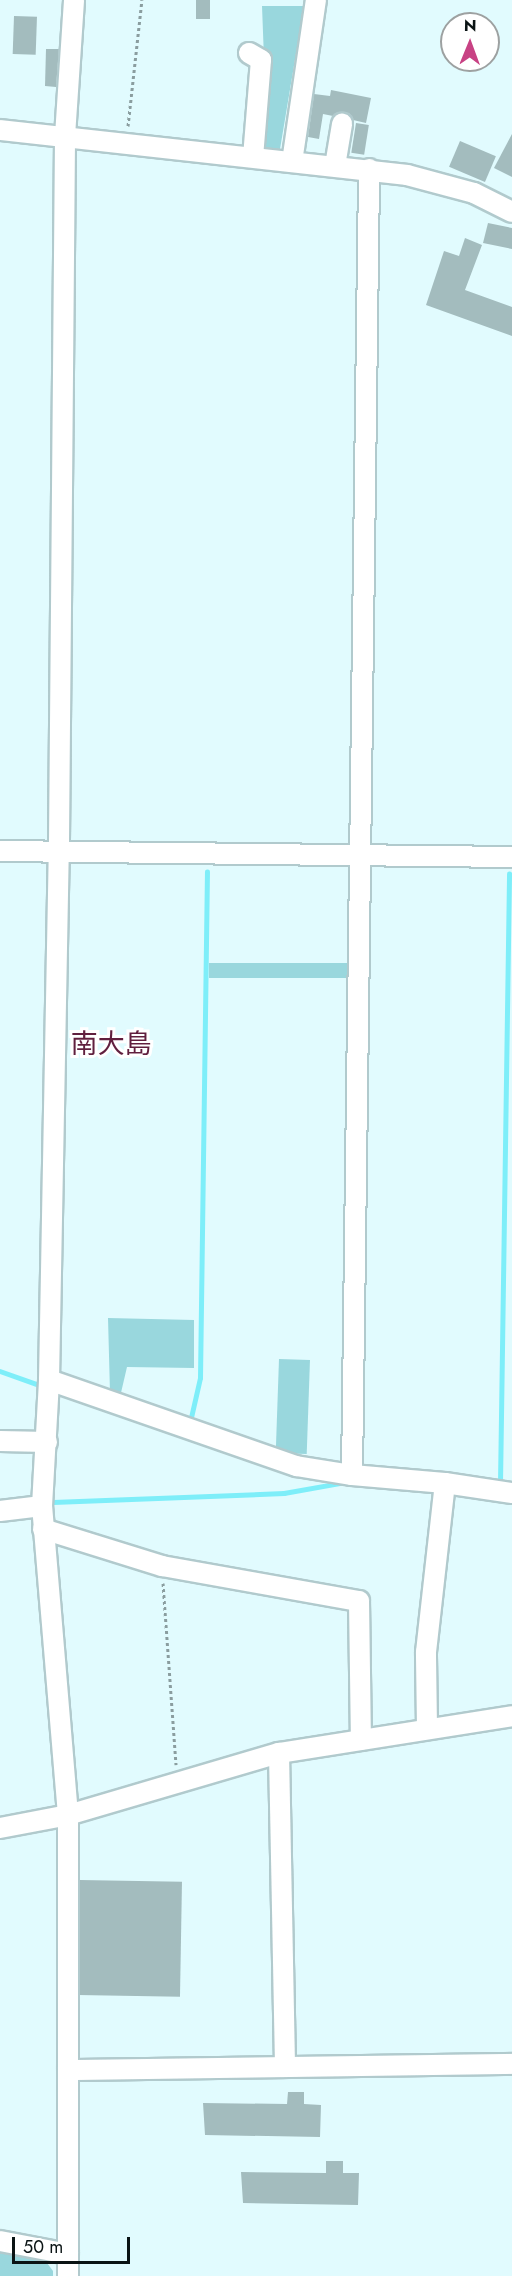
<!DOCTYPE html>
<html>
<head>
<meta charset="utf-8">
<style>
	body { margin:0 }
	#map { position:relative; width:512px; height:2276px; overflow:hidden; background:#e1fbfe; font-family:Jost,"Noto Sans JP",sans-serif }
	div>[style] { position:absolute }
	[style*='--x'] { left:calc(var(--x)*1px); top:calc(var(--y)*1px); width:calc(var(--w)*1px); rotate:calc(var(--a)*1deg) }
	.green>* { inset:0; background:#99d7dd; transform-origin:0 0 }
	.stream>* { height:4.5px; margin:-2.25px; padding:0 2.25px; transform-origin:2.25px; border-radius:2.25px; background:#7eeef9 }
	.building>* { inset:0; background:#a3bcbe; transform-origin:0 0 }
	.path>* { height:3px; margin-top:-1.5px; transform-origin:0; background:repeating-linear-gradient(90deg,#8a9d9f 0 3px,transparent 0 6px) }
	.roads { filter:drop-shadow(2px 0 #b1cacd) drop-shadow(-2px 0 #b1cacd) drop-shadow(0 2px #b1cacd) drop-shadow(0 -2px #b1cacd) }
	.minor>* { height:20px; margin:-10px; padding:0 10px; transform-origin:10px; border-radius:10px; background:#fff }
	span { translate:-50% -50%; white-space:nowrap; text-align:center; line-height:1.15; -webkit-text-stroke:6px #fff; paint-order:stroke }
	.quarter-label { font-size:27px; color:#601f3e }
	.north { position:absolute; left:440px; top:12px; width:60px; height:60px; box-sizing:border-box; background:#fff; border:2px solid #9da1a1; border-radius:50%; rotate:1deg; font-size:16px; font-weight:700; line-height:24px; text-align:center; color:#0a1314 }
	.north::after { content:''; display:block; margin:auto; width:21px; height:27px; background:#c84284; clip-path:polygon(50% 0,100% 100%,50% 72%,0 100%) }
	.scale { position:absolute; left:12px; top:2237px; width:118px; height:27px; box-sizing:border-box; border:3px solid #0a1314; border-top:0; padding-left:8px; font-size:18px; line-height:21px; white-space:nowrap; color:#0a1314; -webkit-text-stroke:4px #fff; paint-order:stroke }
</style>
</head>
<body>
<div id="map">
	<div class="green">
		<i style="clip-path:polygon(262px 6px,304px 6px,280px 149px,257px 148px,264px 59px)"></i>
		<i style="left:209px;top:963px;width:138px;height:15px"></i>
		<i style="clip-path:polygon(108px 1318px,194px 1320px,194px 1368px,127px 1367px,120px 1397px,110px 1393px)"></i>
		<i style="left:279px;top:1359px;width:31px;height:94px;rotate:2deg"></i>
		<i style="clip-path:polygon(0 2251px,44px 2259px,53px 2271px,53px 2276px,0 2276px)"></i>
	</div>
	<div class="stream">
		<i style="--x:48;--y:930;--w:61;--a:-89.1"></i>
		<i style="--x:0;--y:1371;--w:41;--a:19.7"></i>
		<i style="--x:39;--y:1385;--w:3;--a:-90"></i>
		<i style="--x:190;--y:1422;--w:45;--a:-77.2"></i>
		<i style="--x:200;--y:1378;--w:506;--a:-89.21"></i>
		<i style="--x:500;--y:1484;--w:610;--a:-89.15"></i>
		<i style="--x:53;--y:1502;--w:231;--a:-2.2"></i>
		<i style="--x:284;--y:1493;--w:63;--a:-10.1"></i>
	</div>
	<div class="building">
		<i style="left:196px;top:0;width:14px;height:19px"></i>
		<i style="left:14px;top:16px;width:23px;height:38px;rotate:2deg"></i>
		<i style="clip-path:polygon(46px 49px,59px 49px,56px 87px,45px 86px)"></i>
		<i style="clip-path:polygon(331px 90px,371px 98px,366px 123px,353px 120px,345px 112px,333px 116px,323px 114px,319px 139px,308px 137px,314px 94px,330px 96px)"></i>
		<i style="left:356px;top:123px;width:13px;height:30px;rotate:9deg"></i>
		<i style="clip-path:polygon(512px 134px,512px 177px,494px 168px)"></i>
		<i style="left:460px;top:141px;width:39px;height:28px;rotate:23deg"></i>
		<i style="clip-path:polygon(488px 223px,512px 228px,512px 249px,483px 243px)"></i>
		<i style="clip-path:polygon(465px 238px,482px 245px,465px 290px,512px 307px,512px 336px,426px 305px,444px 251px,459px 256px)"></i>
		<i style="left:80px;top:1880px;width:102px;height:115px;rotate:1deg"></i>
		<i style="clip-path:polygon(288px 2092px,304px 2092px,304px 2104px,321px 2105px,320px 2137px,205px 2135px,203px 2103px,287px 2104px)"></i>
		<i style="clip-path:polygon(326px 2161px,343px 2161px,343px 2173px,359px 2173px,358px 2205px,243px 2203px,241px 2172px,326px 2173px)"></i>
	</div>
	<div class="path">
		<i style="--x:128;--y:126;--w:127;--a:-83.7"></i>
		<i style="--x:163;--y:1583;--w:182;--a:85.9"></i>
	</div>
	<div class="roads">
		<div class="minor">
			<i style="--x:249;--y:53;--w:14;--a:30"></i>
			<i style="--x:261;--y:60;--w:97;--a:94.7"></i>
			<i style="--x:0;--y:130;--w:409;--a:6.3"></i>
			<i style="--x:407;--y:175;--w:69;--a:15"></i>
			<i style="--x:474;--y:193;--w:42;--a:26.6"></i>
			<i style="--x:292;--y:162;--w:164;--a:-81.6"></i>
			<i style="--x:335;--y:166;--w:43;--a:-80.5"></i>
			<i style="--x:0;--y:851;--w:512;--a:0.67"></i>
			<i style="--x:49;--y:1380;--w:262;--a:19.2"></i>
			<i style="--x:296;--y:1466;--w:57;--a:9.1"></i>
			<i style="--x:352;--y:1475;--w:93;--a:4.9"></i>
			<i style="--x:445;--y:1483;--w:68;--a:8.5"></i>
			<i style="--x:0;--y:1441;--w:47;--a:1.2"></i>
			<i style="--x:352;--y:1475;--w:1306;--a:-89.25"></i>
			<i style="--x:0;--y:1511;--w:42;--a:-6.8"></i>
			<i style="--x:43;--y:1529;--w:125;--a:17.3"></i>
			<i style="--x:162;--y:1566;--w:200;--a:10.1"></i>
			<i style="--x:359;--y:1601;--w:139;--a:89.2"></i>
			<i style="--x:427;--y:1728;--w:76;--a:-90.8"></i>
			<i style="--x:426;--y:1652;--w:170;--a:-83.6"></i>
			<i style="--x:279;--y:1753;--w:314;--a:88.9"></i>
			<i style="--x:0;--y:1828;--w:69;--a:-10.8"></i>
			<i style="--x:68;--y:1815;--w:220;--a:-16.4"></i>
			<i style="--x:279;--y:1753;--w:236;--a:-9"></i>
			<i style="--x:68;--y:2070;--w:444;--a:-0.8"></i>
			<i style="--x:0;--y:2241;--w:69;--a:10.8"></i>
			<i style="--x:68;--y:2276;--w:461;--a:-90"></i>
			<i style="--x:68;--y:1815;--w:310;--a:-94.8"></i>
			<i style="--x:42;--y:1506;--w:126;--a:-86.8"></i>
			<i style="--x:49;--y:1380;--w:539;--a:-88.94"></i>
			<i style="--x:59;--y:841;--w:705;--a:-89.51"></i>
			<i style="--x:65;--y:136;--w:136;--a:-86.2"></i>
		</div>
	</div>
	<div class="quarter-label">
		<span style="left:111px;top:1044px">南大島</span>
	</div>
	<div class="north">N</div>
	<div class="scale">50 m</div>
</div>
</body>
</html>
